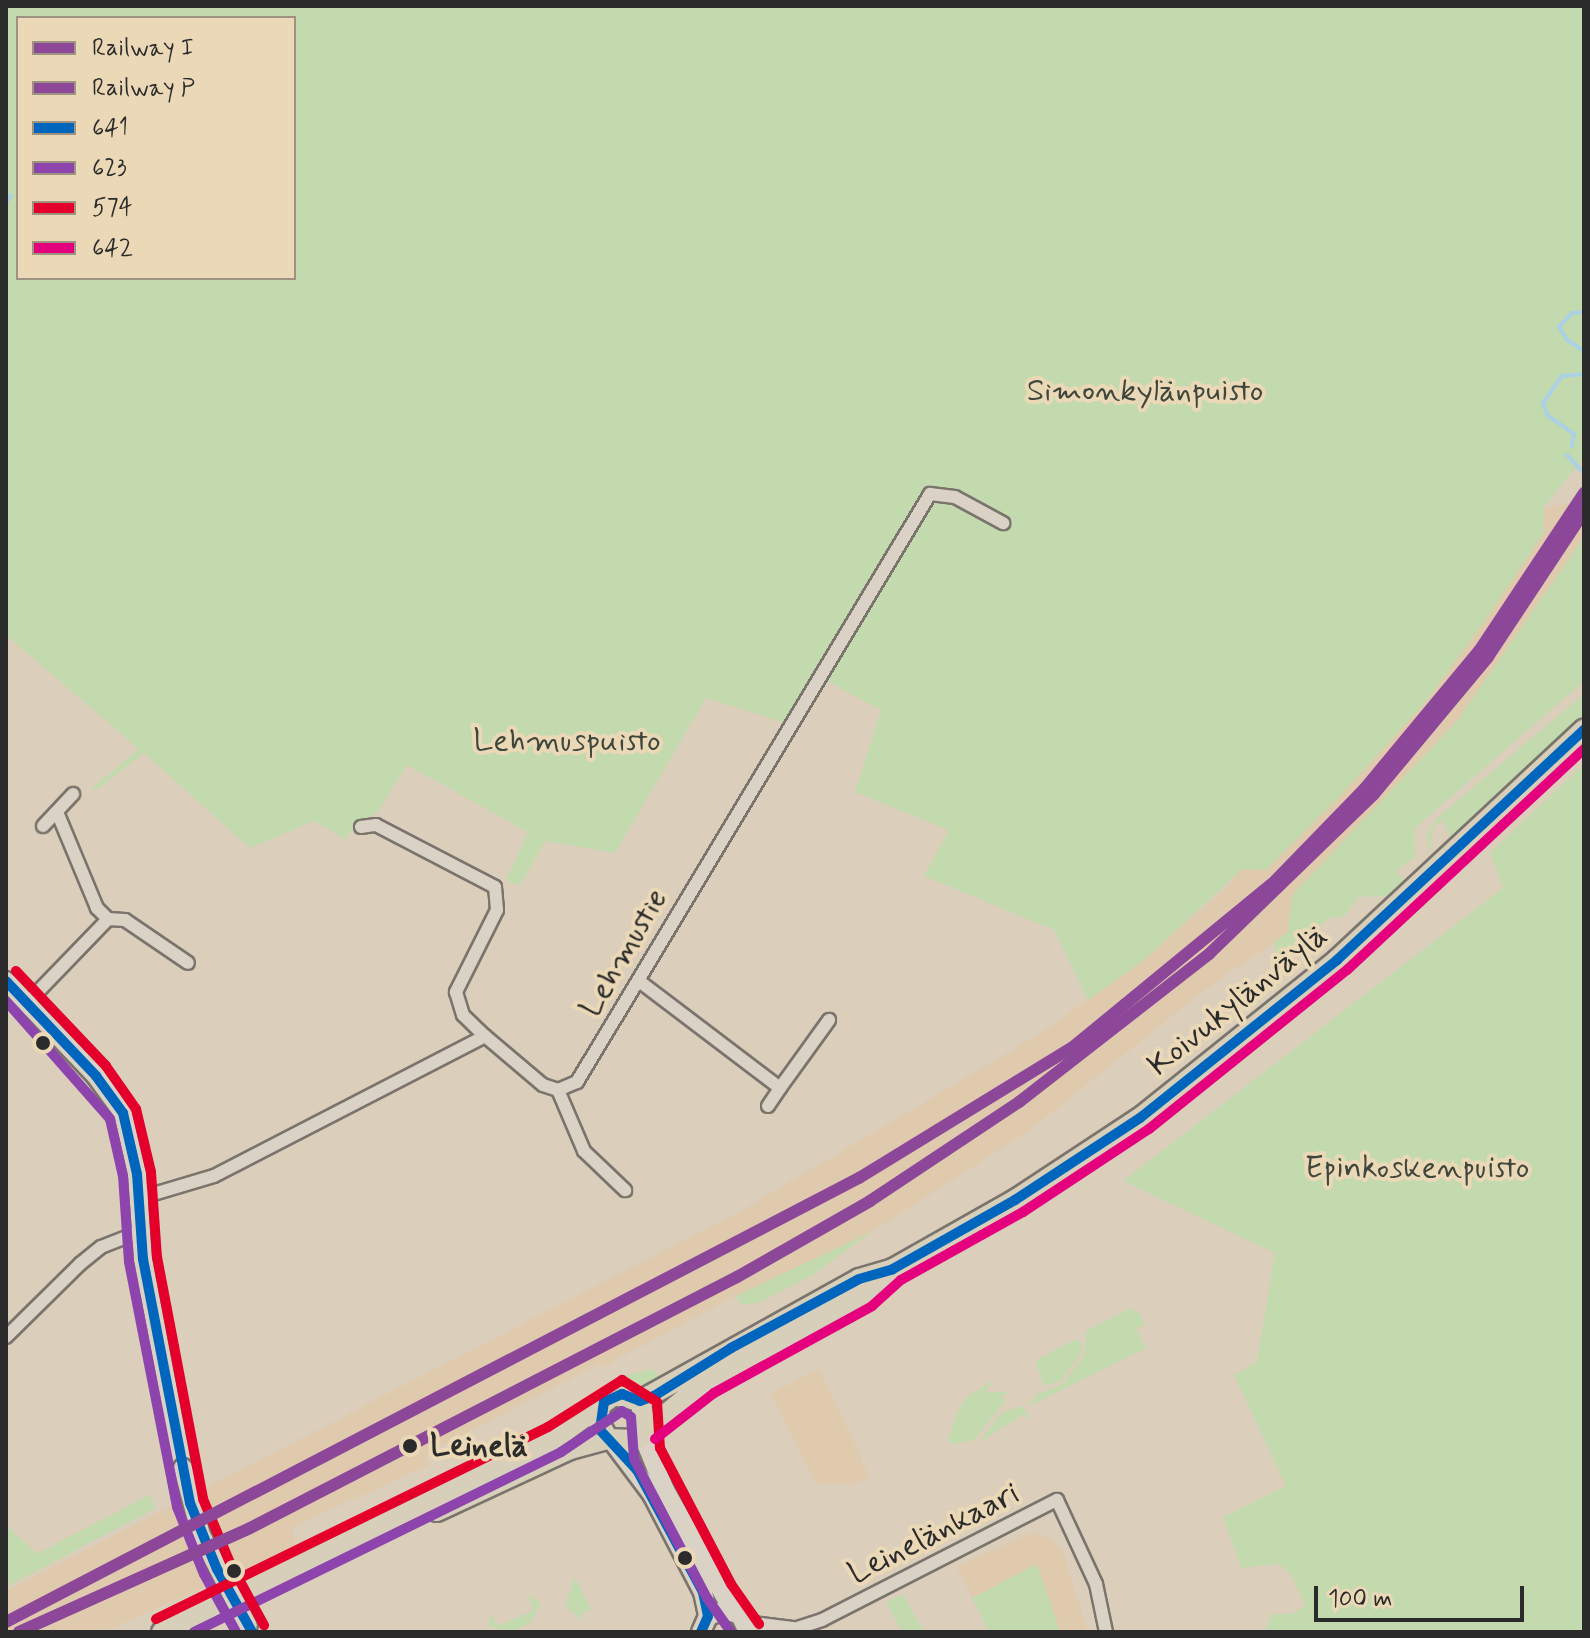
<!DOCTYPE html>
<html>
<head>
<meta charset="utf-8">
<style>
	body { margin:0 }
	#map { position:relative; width:1590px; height:1638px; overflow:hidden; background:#dbcebb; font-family:Mynerve,sans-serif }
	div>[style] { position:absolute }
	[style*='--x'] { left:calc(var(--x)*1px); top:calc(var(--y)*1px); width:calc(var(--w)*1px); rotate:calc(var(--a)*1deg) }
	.built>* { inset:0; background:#dfcaae }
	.green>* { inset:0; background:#c3daaf }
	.stream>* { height:4px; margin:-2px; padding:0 2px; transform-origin:2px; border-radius:2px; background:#aad1e4 }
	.roads { filter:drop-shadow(2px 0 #7a746c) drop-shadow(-2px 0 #7a746c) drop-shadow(0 2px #7a746c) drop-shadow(0 -2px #7a746c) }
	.minor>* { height:12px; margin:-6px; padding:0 6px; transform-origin:6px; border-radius:6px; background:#d9d2c5 }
	.secondary>* { height:18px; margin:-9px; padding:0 9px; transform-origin:9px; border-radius:9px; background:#d9d2c5 }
	.primary>* { height:20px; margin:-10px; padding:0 10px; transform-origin:10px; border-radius:10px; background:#d8cfbb }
	.bridges { filter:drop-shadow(2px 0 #7a746c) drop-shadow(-2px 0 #7a746c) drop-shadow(0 2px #7a746c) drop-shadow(0 -2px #7a746c) }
	.secondary-bridge>* { height:18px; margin:-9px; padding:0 9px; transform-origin:9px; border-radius:9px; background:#d9d2c5 }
	.bus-1>* { height:10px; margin:-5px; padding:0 5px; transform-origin:5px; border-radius:5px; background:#0065bd }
	.bus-2>* { height:10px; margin:-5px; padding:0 5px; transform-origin:5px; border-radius:5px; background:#8e44ad }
	.bus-3>* { height:10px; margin:-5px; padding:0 5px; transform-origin:5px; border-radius:5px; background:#e4002b }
	.bus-4>* { height:10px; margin:-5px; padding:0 5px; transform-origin:5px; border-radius:5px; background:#e5007d }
	.rail-1>* { height:12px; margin:-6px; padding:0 6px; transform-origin:6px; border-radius:6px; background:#8c4799 }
	.rail-2>* { height:12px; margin:-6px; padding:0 6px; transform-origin:6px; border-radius:6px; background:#8c4799 }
	.dots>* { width:22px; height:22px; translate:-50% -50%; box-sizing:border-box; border:4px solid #ead8b6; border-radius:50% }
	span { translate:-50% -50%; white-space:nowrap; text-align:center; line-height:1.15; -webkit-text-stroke:8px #ead8b6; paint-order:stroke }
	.park-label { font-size:32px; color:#3f473d }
	.street-label { font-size:32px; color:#2b2b2b }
	.stop-label { font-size:32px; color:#2b2b2b; font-weight:700 }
	.left { translate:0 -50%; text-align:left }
	.frame { position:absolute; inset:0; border:8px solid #2b2b2b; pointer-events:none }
	.legend { position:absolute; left:16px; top:16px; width:280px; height:264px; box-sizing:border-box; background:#ead8b6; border:2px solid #9e937e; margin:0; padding:10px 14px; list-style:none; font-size:24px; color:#2b2b2b }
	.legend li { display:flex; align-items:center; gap:16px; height:40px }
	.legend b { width:40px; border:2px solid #9e937e }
	.scale { position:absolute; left:1314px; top:1586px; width:210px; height:36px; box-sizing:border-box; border:4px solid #2b2b2b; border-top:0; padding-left:10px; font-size:24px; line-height:28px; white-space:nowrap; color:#2b2b2b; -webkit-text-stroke:6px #ead8b6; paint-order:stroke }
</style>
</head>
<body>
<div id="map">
	<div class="built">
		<i style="clip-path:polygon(1566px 504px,1584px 515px,1584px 569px,1308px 919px,1206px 989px,1030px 1130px,873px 1231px,758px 1289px,731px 1298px,603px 1367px,600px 1363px,425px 1455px,429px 1465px,292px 1527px,296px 1546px,104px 1632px,6px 1632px,6px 1591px,741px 1211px,1038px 1035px,1144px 960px,1227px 887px,1527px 510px)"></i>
		<i style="clip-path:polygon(819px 1369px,870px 1477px,855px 1484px,816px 1484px,771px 1394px)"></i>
		<i style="clip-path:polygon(1033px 1532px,1054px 1541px,1063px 1553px,1088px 1632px,989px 1632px,956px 1567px)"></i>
	</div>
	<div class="green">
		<i style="clip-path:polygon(evenodd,6px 6px,1584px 6px,1584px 457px,1544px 507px,1543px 534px,1483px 623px,1424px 704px,1341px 795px,1266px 870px,1242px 869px,1144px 960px,1088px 1000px,1054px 930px,924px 876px,949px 830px,855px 792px,881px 710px,816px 675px,783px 722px,706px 698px,615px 853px,545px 841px,520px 886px,506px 880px,528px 832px,407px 765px,377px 813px,358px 822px,345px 839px,314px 821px,250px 848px,144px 753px,95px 791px,92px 788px,139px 749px,6px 635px,6px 6px,18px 18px,294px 18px,294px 278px,18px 278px,18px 18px)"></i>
		<i style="clip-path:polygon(1584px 537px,1584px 681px,1414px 829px,1415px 857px,1395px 871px,1404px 881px,1387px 896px,1358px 897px,1345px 916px,1329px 918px,1278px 964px,1274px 942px,1288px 932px,1292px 895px,1457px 721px)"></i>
		<i style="clip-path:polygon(1584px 694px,1584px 716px,1451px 839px,1442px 819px,1433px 829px,1428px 857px,1427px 835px,1437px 818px)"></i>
		<i style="clip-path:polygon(1584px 764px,1584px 1632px,1265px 1632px,1272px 1614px,1291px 1614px,1306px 1606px,1290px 1573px,1279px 1564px,1241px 1568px,1223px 1517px,1286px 1486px,1234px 1375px,1257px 1362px,1275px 1253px,1123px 1181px,1503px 888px,1490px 853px)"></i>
		<i style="clip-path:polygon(873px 1231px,811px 1276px,760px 1302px,741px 1305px,736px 1296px)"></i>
		<i style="clip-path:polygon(1129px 1309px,1138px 1311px,1145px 1324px,1136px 1329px,1146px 1348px,1029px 1406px,1037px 1394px,1062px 1385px,1085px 1354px,1086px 1331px)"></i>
		<i style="clip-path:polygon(1075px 1340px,1082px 1343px,1081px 1353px,1060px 1381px,1044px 1386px,1036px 1364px,1040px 1358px)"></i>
		<i style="clip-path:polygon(653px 1369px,664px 1383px,648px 1387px,621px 1376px)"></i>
		<i style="clip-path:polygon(995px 1380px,985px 1392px,1012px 1392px,1002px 1395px,1005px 1401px,974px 1440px,952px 1444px,948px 1440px,958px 1410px,969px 1395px)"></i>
		<i style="clip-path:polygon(1023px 1406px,1030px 1420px,1023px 1415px,978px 1443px,1001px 1413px)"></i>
		<i style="clip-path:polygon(149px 1495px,156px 1508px,6px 1587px,6px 1525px,37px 1554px)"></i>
		<i style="clip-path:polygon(1037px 1564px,1060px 1632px,989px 1632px,972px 1598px)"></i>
		<i style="clip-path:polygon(575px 1577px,591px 1609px,581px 1614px,584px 1621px,565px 1607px)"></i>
		<i style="clip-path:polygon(527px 1594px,541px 1603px,531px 1622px,512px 1632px,488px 1626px,491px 1613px,498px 1626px,534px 1610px)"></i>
		<i style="clip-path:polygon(903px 1594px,924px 1632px,902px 1632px,886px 1602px)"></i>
	</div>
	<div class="stream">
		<i style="--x:6;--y:203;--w:9;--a:-58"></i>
		<i style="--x:1584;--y:312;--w:12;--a:175"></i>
		<i style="--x:1572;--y:313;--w:19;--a:133"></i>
		<i style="--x:1559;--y:327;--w:15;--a:58"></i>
		<i style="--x:1567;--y:340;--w:20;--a:33"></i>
		<i style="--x:1572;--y:446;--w:12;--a:-81"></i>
		<i style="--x:1574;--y:434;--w:33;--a:-145"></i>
		<i style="--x:1547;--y:415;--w:13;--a:-108"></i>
		<i style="--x:1543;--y:403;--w:33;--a:-55"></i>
		<i style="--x:1562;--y:376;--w:22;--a:-5"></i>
		<i style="--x:1567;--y:455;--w:25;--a:47"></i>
		<i style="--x:1584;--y:646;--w:14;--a:90"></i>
	</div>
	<div class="roads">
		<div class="minor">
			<i style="--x:43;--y:826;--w:44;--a:-46.8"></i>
			<i style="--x:361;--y:827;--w:15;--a:-8"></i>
			<i style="--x:376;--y:825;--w:134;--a:27.5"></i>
			<i style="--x:495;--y:887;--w:23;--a:85"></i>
			<i style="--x:497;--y:910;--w:92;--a:116.6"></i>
			<i style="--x:456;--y:992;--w:24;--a:73"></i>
			<i style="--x:463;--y:1015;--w:30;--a:44"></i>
			<i style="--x:108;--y:919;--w:17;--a:3"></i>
			<i style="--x:125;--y:920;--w:76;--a:34.3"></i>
			<i style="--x:639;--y:981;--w:177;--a:37.2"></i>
			<i style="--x:780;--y:1088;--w:84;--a:-54.2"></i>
			<i style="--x:27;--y:1003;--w:117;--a:-46"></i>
			<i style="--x:108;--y:919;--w:16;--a:-135"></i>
			<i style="--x:97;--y:908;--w:104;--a:-112.6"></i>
			<i style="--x:558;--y:1090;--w:66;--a:66.9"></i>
			<i style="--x:584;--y:1151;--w:57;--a:43.6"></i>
			<i style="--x:768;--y:1106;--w:22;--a:-56"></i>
			<i style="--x:140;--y:1198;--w:77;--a:-16.6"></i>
			<i style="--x:214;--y:1176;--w:305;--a:-27.3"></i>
			<i style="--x:485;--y:1036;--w:76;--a:40.2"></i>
			<i style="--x:543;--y:1085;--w:16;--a:18"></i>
			<i style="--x:558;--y:1090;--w:21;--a:-23"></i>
			<i style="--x:577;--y:1082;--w:686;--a:-59.02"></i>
			<i style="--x:930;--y:494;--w:25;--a:7"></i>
			<i style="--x:955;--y:497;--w:55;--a:28.4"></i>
			<i style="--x:6;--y:1337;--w:104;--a:-44.6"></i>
			<i style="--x:80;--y:1264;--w:27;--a:-39"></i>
			<i style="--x:101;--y:1247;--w:41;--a:-21.5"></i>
			<i style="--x:745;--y:1622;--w:48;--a:7.1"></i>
			<i style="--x:785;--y:1632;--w:39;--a:-18"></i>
			<i style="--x:822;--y:1620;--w:264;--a:-27.1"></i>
			<i style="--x:1057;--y:1500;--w:93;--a:65.1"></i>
			<i style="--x:1096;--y:1584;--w:49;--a:78.2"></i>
		</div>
		<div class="secondary">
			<i style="--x:6;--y:981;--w:131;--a:46.5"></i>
			<i style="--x:96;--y:1076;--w:46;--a:53.9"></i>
			<i style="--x:123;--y:1113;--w:63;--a:77.1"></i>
			<i style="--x:137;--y:1174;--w:85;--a:86"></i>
			<i style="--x:143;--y:1259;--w:213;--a:79.2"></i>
			<i style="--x:642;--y:1434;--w:61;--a:67.7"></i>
			<i style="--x:665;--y:1490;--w:139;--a:60.7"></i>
			<i style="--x:613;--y:1442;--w:65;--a:53.1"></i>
			<i style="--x:652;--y:1494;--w:110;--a:62.5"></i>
			<i style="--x:703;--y:1592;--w:25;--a:78"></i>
			<i style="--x:701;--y:1632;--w:17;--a:-66"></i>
			<i style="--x:708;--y:1616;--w:18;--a:-19"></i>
			<i style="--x:725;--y:1610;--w:16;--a:18"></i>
			<i style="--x:740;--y:1615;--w:19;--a:65"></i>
		</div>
		<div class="primary">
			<i style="--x:640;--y:1401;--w:251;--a:-29.1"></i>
			<i style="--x:859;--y:1279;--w:32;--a:-16"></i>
			<i style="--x:600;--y:1407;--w:14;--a:98"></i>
			<i style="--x:598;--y:1421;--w:21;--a:61"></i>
			<i style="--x:608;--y:1439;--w:27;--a:2"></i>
			<i style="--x:635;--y:1440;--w:92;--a:-39.7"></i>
			<i style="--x:706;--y:1381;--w:181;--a:-28.7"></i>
			<i style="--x:865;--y:1294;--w:38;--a:-42"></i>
			<i style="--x:893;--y:1269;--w:140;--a:-29.5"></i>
			<i style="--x:1015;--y:1200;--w:149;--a:-33.3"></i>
			<i style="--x:1140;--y:1118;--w:253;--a:-38.7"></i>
			<i style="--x:1337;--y:960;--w:338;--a:-43"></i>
			<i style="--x:437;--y:1511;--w:147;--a:-25"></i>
			<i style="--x:570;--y:1449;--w:39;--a:-15"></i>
			<i style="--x:162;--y:1632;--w:438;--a:-26.2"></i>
			<i style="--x:555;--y:1439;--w:74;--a:-36.7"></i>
			<i style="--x:614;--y:1395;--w:27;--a:13"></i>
			<i style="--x:640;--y:1401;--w:28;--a:77"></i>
		</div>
	</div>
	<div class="bridges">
		<div class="secondary-bridge">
			<i style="--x:183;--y:1468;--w:69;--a:75"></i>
			<i style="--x:201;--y:1535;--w:102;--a:62.7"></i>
		</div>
	</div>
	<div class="bus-1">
		<i style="--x:6;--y:981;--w:131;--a:46.5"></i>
		<i style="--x:96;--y:1076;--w:46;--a:53.9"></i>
		<i style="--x:123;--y:1113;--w:63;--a:77.1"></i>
		<i style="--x:137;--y:1174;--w:85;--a:86"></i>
		<i style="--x:143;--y:1259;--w:248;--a:79.1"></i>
		<i style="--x:190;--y:1503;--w:71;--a:67.8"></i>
		<i style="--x:217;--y:1569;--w:72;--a:60.9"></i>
		<i style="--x:701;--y:1632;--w:17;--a:-66"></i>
		<i style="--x:708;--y:1616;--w:25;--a:-102"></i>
		<i style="--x:703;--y:1592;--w:139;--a:-118.4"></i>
		<i style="--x:637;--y:1470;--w:54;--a:-132.8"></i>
		<i style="--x:600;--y:1430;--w:28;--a:-82"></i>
		<i style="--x:604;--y:1402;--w:20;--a:-24"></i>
		<i style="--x:622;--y:1394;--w:19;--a:21"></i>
		<i style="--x:640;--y:1401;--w:15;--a:-20"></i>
		<i style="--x:654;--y:1396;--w:91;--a:-31.9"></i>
		<i style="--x:731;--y:1348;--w:145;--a:-28.3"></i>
		<i style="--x:859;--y:1279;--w:35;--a:-16"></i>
		<i style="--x:893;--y:1269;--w:140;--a:-29.5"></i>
		<i style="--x:1015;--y:1200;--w:149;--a:-33.3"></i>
		<i style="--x:1140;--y:1118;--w:253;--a:-38.7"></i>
		<i style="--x:1337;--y:960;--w:338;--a:-43"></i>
	</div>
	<div class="bus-2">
		<i style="--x:6;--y:1001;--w:157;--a:48.6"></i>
		<i style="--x:110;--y:1119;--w:58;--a:77.2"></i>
		<i style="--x:123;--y:1176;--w:86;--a:86"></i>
		<i style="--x:129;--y:1262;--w:250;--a:78.9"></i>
		<i style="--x:177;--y:1507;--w:72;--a:68.1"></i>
		<i style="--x:204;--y:1574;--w:66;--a:61.1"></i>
		<i style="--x:194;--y:1632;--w:409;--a:-26.1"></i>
		<i style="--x:561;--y:1452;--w:73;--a:-33.9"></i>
		<i style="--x:622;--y:1411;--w:11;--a:34"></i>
		<i style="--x:631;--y:1417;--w:42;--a:85.9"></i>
		<i style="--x:634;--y:1459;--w:157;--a:62.3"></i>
		<i style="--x:707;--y:1598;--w:42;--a:54.8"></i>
	</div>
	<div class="bus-3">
		<i style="--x:16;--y:971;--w:131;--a:46.5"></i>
		<i style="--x:106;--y:1066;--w:52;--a:55.1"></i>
		<i style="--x:136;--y:1109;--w:65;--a:76.6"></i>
		<i style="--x:151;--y:1172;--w:85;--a:86"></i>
		<i style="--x:157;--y:1257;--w:246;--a:79.2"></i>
		<i style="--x:203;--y:1499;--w:69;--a:67.1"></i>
		<i style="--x:230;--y:1563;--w:71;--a:61.3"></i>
		<i style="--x:156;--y:1619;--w:436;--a:-26.1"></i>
		<i style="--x:548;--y:1427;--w:88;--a:-32.4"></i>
		<i style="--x:622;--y:1380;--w:41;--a:32.2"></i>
		<i style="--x:657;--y:1402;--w:46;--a:86.3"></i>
		<i style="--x:660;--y:1448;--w:153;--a:62.4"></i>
		<i style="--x:731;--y:1584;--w:49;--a:55"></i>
	</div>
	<div class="bus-4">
		<i style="--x:655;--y:1439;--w:75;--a:-37.9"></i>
		<i style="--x:714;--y:1393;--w:180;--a:-28.8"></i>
		<i style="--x:872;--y:1306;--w:39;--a:-42"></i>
		<i style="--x:901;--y:1280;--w:140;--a:-29.1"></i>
		<i style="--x:1023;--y:1212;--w:151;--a:-33.4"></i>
		<i style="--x:1149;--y:1129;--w:254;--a:-38.8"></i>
		<i style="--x:1347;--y:970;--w:324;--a:-43"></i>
	</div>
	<div class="rail-1">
		<i style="--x:6;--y:1622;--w:962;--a:-27.5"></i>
		<i style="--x:859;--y:1178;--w:251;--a:-31.5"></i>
		<i style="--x:1073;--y:1047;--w:263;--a:-39.4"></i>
		<i style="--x:1276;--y:880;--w:129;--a:-45.9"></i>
		<i style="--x:1366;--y:787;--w:177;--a:-50.3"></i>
		<i style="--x:1479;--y:651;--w:190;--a:-56.4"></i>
	</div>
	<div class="rail-2">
		<i style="--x:19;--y:1632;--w:253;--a:-24.2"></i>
		<i style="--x:250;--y:1528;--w:548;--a:-27.27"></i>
		<i style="--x:737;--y:1277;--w:153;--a:-29.7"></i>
		<i style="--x:870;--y:1201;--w:179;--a:-33.6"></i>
		<i style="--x:1019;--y:1102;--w:241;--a:-37.9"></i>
		<i style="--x:1209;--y:954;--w:230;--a:-44.1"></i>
		<i style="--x:1374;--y:794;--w:178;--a:-50.2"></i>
		<i style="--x:1488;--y:657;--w:174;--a:-56.5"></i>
	</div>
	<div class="dots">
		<i style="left:43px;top:1043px;background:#2b2b2b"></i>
		<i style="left:410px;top:1446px;background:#2b2b2b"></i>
		<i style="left:685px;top:1558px;background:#2b2b2b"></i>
		<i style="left:234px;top:1571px;background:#2b2b2b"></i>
	</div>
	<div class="park-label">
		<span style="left:1145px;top:391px">Simonkylänpuisto</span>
		<span style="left:567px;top:741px">Lehmuspuisto</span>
		<span style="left:1417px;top:1168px">Epinkoskenpuisto</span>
	</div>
	<div class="street-label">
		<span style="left:624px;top:953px;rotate:-60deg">Lehmustie</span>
		<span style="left:1238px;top:1001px;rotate:-39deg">Koivukylänväylä</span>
		<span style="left:934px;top:1534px;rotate:-27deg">Leinelänkaari</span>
	</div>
	<div class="stop-label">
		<span class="left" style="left:430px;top:1446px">Leinelä</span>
	</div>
	<div class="frame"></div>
	<ul class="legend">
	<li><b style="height:10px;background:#8c4799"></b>Railway I</li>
	<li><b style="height:10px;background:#8c4799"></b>Railway P</li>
	<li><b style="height:10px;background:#0065bd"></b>641</li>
	<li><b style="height:10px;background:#8e44ad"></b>623</li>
	<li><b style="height:10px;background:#e4002b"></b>574</li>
	<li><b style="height:10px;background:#e5007d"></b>642</li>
	</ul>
	<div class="scale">100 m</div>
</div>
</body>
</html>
